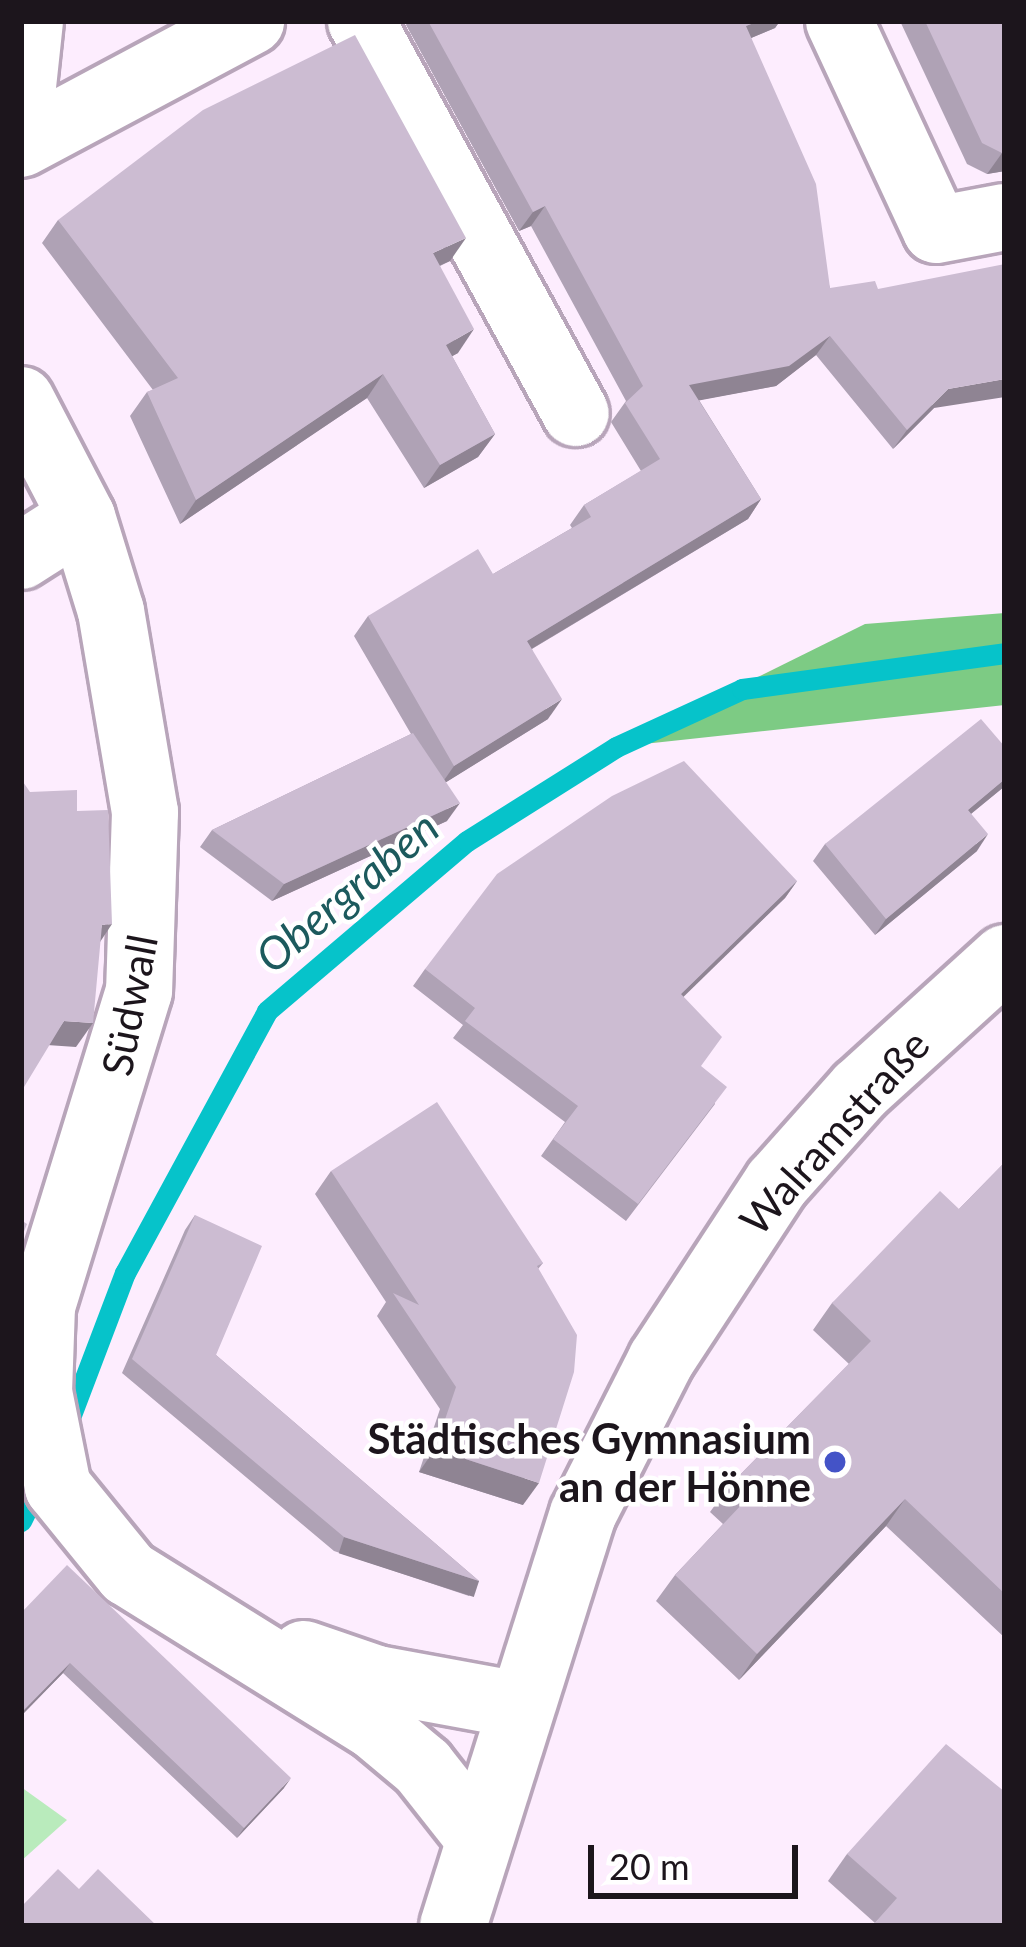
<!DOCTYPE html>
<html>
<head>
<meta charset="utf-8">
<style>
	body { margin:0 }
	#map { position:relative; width:1026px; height:1947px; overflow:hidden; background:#fdedfe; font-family:Lato,sans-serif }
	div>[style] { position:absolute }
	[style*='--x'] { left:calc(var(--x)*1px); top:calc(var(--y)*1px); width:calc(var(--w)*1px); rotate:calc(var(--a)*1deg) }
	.green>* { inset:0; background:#b9ebbc }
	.forest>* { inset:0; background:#7dcb84 }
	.stream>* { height:21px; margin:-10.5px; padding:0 10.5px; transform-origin:10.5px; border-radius:10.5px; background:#06c3ca }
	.roads { filter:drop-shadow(3px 0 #b8a5ba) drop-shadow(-3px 0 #b8a5ba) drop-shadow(0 3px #b8a5ba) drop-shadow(0 -3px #b8a5ba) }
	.minor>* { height:66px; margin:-33px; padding:0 33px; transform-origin:33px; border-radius:33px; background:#fff }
	.wall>* { inset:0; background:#afa2b5 }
	.shaded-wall>* { inset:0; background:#8f8493; transform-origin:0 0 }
	.building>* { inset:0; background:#ccbcd2 }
	.dots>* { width:33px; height:33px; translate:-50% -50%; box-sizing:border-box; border:6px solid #fff; border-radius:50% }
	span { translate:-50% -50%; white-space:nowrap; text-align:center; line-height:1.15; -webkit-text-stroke:9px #fff; paint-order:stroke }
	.street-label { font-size:42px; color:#1c151c }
	.poi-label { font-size:42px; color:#1c151c; font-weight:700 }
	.right { translate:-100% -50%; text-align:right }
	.water-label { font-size:45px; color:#1c5a5d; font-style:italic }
	.frame { position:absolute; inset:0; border:24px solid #1c151c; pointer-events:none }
	.scale { position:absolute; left:588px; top:1845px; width:210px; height:54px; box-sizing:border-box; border:6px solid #1c151c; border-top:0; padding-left:15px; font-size:36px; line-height:42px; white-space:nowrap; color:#1c151c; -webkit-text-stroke:9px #fff; paint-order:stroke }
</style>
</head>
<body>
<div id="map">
	<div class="green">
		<i style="clip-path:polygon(21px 1787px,67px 1820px,21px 1861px)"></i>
	</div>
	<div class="forest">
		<i style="clip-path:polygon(1005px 613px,1005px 705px,616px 747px,865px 624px)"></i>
	</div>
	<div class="stream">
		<i style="--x:66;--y:1428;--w:166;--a:-69.2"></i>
		<i style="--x:125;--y:1273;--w:298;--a:-61.5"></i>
		<i style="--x:267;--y:1011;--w:262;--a:-40.4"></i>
		<i style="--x:467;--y:841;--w:176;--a:-32.2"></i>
		<i style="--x:616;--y:747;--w:139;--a:-24.7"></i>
		<i style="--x:742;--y:689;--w:265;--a:-7.8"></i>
		<i style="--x:21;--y:1521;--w:48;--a:-64"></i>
	</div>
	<div class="roads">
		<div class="minor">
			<i style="--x:361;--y:21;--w:447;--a:61.3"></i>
			<i style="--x:839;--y:21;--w:230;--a:65.1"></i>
			<i style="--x:936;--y:230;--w:70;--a:-10.7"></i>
			<i style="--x:21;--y:105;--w:84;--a:-83.9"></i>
			<i style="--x:21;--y:144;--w:261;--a:-28.1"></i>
			<i style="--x:21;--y:400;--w:132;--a:62.5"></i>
			<i style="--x:82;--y:517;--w:98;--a:72.9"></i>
			<i style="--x:111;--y:611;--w:204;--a:80.4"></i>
			<i style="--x:145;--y:812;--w:179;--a:91.9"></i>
			<i style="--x:139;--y:991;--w:330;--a:107.1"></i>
			<i style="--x:42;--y:1306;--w:86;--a:92"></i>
			<i style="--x:39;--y:1392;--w:97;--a:78.7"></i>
			<i style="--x:58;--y:1487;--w:111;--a:50.9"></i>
			<i style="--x:128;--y:1573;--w:290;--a:31.9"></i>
			<i style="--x:374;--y:1726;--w:64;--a:39.9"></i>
			<i style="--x:423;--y:1767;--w:89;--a:51.8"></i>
			<i style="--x:21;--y:556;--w:72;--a:-32.6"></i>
			<i style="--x:304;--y:1654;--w:77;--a:18.9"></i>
			<i style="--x:377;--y:1679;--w:144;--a:10.4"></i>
			<i style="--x:453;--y:1926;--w:432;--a:-72.5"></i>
			<i style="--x:583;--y:1514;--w:173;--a:-63.1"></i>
			<i style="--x:661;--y:1360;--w:212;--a:-56.8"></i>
			<i style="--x:777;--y:1183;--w:125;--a:-48.3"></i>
			<i style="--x:860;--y:1090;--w:196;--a:-42.3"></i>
		</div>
	</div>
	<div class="wall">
		<i style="clip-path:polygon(408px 21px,780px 21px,775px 28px,751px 38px,830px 288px,934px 408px,893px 449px,816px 355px,776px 386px,699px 400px,761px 499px,748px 519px,532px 649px,548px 719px,446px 782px,447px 821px,272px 901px,200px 847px,212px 830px,411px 734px,354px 636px,368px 616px,493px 574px,572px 528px,570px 525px,584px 505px,641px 471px,611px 422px,626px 401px,531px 226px,519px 231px,406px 25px)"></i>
		<i style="clip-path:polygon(900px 21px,1005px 21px,1005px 171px,987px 174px,967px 164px)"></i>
		<i style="clip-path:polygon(58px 220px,450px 261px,440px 266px,458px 353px,452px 356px,495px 434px,478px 457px,424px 488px,367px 398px,180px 524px,130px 416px,147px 392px,153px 390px,42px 243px)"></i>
		<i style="clip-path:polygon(1005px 747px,1005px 786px,971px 814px,977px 851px,875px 935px,813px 861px,825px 844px)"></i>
		<i style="clip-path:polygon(797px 881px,785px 898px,683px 996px,701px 1067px,715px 1104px,626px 1221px,541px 1156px,565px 1122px,453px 1038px,463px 1025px,413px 986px,425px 969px)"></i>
		<i style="clip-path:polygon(1005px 1162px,1005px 1638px,886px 1526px,739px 1680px,656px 1601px,675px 1575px,723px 1524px,710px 1512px,729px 1486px,849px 1364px,813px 1330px,832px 1303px,959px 1209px)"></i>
		<i style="clip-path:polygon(331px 1171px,543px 1263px,538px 1269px,523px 1505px,419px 1472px,440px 1409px,377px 1316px,386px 1302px,315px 1194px)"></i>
		<i style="clip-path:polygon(195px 1215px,216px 1355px,479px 1581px,469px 1596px,334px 1551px,122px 1373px,185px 1230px)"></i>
		<i style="clip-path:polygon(21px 1613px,284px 1788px,237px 1838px,63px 1673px,21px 1716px)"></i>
		<i style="clip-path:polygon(1005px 1792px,875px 1923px,828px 1881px,847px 1854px)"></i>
	</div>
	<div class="shaded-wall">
		<i style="clip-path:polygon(759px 21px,780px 21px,775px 28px,732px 46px,746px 26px)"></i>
		<i style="clip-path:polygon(1005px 152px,1005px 171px,987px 174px,1002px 153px)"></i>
		<i style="clip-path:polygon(545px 206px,531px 226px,519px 231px,533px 212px)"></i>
		<i style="clip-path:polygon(466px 238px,450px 261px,416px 276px,433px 253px)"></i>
		<i style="clip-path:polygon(474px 329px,458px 353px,429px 369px,446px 345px)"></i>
		<i style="clip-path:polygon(830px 336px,816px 355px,776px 386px,675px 405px,689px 385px)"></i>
		<i style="clip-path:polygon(383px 374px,367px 398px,180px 524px,196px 500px)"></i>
		<i style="clip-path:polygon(1005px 379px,1005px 397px,934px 408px,893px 449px,907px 430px,948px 389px)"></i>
		<i style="clip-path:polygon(495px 434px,478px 457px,424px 488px,440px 465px)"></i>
		<i style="clip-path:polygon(761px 499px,748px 519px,513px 660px,527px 641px)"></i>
		<i style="clip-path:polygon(562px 699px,548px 719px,440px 786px,454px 766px)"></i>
		<i style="clip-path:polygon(1005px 779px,1005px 786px,956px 826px,968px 810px)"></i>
		<i style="clip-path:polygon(460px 803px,447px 821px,272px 901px,284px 884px)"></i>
		<i style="clip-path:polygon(988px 834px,977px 851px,875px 935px,886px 919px)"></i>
		<i style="clip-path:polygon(797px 881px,785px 898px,669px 1011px,681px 994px)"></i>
		<i style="clip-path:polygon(112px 924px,96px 948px,102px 925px)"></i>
		<i style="clip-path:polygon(64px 1021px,93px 1023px,76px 1047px,47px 1045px)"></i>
		<i style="clip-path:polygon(435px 1449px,539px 1483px,523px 1505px,419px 1472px)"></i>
		<i style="clip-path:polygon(905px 1499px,886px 1526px,739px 1680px,757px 1654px)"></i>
		<i style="left:344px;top:1537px;width:142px;height:17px;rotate:18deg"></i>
		<i style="clip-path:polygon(70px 1663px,63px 1673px,21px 1716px,21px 1713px)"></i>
		<i style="clip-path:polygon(291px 1778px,284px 1788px,237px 1838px,244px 1828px)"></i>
	</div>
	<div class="building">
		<i style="clip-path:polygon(428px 21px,759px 21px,746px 26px,816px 184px,830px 288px,875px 281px,878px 289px,1005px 264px,1005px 379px,948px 389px,907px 430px,830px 336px,789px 366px,689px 385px,761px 499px,527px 641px,562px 699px,454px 766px,368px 616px,478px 549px,493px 574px,591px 517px,584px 505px,660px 459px,625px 403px,643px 386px,545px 206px,533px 212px)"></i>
		<i style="clip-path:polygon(925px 21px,1005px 21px,1005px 152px,1002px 153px,982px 143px)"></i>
		<i style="clip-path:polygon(355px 35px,466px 238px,433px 253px,474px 329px,446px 345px,495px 434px,440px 465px,383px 374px,196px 500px,147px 392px,178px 378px,58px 220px,203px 110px)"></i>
		<i style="clip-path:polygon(981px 719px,1005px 747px,1005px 779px,968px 810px,988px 834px,886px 919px,825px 844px)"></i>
		<i style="clip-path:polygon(413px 733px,460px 803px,284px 884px,212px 830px)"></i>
		<i style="clip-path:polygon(684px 761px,797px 881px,681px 994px,722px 1037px,701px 1066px,727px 1087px,638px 1204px,553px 1139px,578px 1106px,465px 1021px,475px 1008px,425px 969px,497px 874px,612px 796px)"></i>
		<i style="clip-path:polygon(21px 779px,30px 792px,77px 790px,77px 811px,108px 810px,112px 924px,102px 925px,93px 1023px,64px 1021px,21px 1092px)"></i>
		<i style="clip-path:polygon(437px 1102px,543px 1263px,537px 1266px,577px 1335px,574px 1372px,539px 1483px,435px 1449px,456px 1387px,393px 1293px,419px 1305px,331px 1171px)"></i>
		<i style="clip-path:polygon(1005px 1162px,1005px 1594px,905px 1499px,757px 1654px,675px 1575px,745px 1501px,729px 1486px,871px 1341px,832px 1303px,940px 1191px,959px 1209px)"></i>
		<i style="clip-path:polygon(195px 1215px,262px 1246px,216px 1355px,479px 1581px,344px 1537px,132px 1359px)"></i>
		<i style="clip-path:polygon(21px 1220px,27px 1224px,21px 1239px)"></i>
		<i style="clip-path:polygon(67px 1565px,291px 1778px,244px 1828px,70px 1663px,21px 1713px,21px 1613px)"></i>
		<i style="clip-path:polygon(946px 1744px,1005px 1792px,1005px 1926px,872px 1926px,897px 1898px,847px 1854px)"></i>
		<i style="clip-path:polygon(58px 1869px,79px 1889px,98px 1869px,157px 1926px,21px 1926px,21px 1907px)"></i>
	</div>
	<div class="dots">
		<i style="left:835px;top:1462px;background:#4453c7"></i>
	</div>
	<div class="street-label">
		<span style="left:129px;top:1005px;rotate:-79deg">Südwall</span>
		<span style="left:834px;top:1132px;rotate:-48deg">Walramstraße</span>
	</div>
	<div class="poi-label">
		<span class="right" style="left:811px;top:1462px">Städtisches Gymnasium<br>an der Hönne</span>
	</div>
	<div class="water-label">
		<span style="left:347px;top:892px;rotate:-40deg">Obergraben</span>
	</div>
	<div class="frame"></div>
	<div class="scale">20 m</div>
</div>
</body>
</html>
